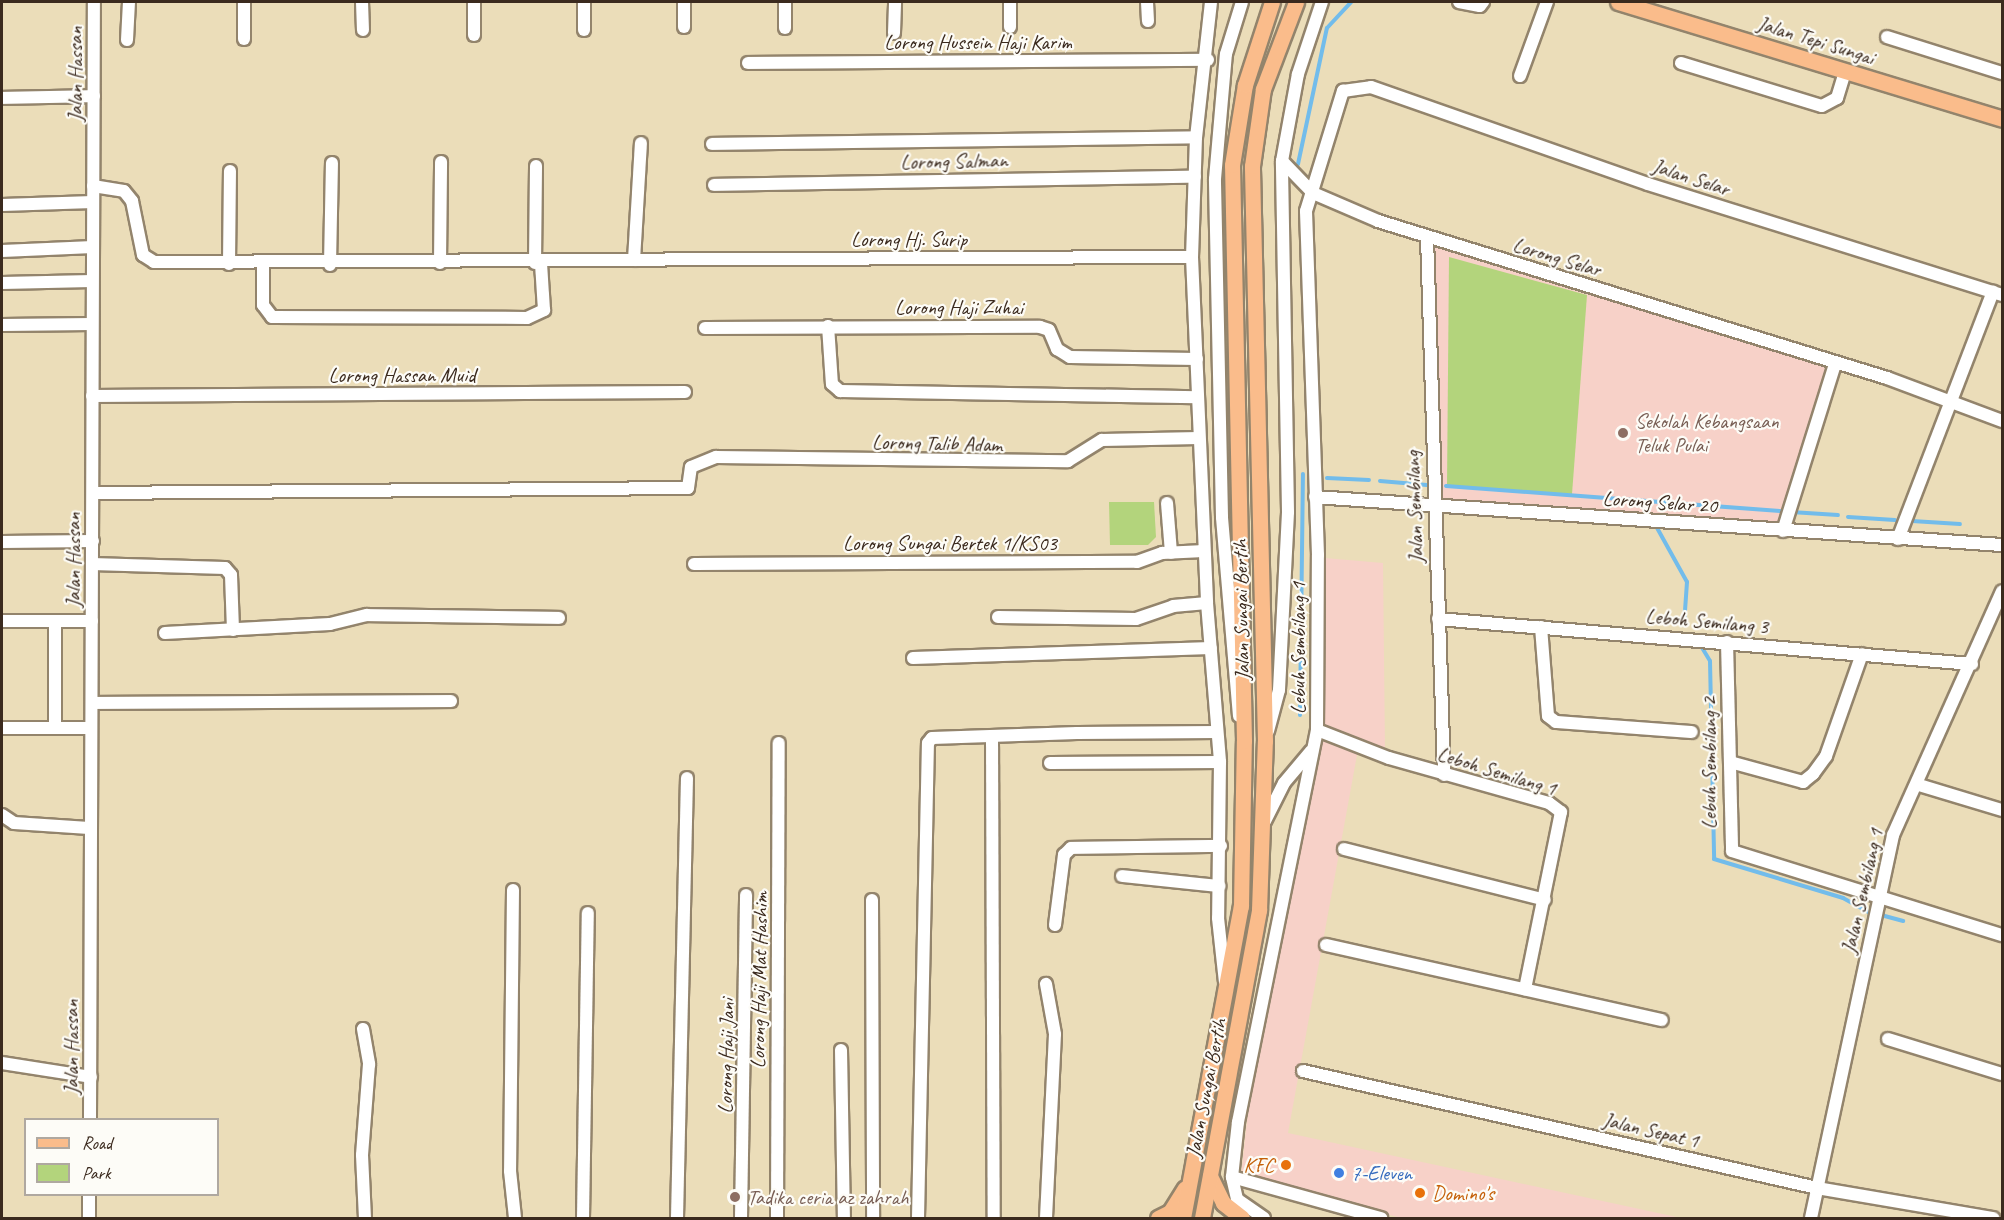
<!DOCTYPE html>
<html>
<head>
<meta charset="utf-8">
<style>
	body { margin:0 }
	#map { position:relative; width:2004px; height:1220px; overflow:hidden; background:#ebddb9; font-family:Caveat,sans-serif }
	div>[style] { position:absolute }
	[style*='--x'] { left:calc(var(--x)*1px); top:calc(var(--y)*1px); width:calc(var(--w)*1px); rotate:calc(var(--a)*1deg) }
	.built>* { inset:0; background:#f7d1c8 }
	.green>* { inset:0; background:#b3d47c }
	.stream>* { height:4px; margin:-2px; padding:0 2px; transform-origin:2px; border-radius:2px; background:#72bceb }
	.roads { filter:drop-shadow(2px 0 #93846c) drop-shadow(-2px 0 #93846c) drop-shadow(0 2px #93846c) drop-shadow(0 -2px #93846c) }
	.minor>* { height:12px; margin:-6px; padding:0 6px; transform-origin:6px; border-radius:6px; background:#fff }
	.major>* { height:15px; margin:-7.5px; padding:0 7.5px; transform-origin:7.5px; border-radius:7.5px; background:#fabc8b }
	.dots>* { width:16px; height:16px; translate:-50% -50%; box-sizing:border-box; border:3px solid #fdfcf7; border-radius:50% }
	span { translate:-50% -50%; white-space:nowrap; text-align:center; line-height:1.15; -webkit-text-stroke:4.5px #fdfcf7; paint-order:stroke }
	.street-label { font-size:21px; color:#3b2a1e }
	.education-label { font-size:21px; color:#785e54 }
	.left { translate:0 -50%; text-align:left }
	.food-label { font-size:21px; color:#c56008 }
	.right { translate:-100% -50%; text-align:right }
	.shop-label { font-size:21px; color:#366cbe }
	.frame { position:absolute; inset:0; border:3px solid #3b2a1e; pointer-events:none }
	.legend { position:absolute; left:24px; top:1118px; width:195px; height:78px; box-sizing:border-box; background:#fdfcf7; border:2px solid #afa8a0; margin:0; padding:8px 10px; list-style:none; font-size:18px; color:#3b2a1e }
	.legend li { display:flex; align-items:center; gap:12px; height:30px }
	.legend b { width:30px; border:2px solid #afa8a0 }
</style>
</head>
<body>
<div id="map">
	<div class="built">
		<i style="clip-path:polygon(1433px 237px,1833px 362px,1782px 526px,1436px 505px)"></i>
		<i style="clip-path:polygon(1325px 558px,1383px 563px,1385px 751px,1359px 744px,1288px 1133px,1681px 1218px,1401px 1218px,1241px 1175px,1248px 1112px,1325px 724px)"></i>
	</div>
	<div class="green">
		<i style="clip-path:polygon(1449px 257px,1587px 295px,1572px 494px,1447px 486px)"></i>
		<i style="clip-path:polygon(1109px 502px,1154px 502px,1156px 537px,1148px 545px,1110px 545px)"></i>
	</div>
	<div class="stream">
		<i style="--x:1298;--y:164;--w:139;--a:-78"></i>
		<i style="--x:1327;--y:28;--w:35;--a:-47"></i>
		<i style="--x:1327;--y:478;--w:42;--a:2.7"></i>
		<i style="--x:1380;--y:481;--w:47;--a:4.9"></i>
		<i style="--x:1446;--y:486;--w:335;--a:4.3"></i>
		<i style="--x:1791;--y:512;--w:47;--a:3.7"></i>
		<i style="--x:1848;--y:517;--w:47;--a:3.7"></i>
		<i style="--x:1912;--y:521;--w:48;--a:3.6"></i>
		<i style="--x:1656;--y:526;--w:64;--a:61"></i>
		<i style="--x:1687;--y:582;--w:43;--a:94"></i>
		<i style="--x:1701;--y:646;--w:17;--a:59"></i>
		<i style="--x:1710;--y:661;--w:198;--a:88.8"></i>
		<i style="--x:1714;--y:859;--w:135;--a:16.8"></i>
		<i style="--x:1843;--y:898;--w:29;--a:29"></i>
		<i style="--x:1300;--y:715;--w:241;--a:-89.3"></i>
		<i style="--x:1881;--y:915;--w:23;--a:15"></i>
	</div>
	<div class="roads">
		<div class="minor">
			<i style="--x:244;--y:2;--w:37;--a:90"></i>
			<i style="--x:362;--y:2;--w:28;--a:88"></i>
			<i style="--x:474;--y:2;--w:33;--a:90"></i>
			<i style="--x:584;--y:2;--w:28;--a:90"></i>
			<i style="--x:684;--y:2;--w:25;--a:90"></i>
			<i style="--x:1010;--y:2;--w:25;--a:90"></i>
			<i style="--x:1147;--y:2;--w:19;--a:87"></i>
			<i style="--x:1211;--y:2;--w:136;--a:96.3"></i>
			<i style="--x:1196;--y:137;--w:120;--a:91.9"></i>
			<i style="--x:1192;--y:257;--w:346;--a:87.5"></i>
			<i style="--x:1207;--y:603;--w:160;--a:85.3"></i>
			<i style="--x:1220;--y:762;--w:156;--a:90.7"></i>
			<i style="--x:1218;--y:918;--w:64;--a:83.8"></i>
			<i style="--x:1459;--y:2;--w:21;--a:11"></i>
			<i style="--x:1480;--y:6;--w:5;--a:-53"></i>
			<i style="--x:785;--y:28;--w:26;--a:-90"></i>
			<i style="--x:894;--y:33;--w:31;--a:-88"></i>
			<i style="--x:1887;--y:37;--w:121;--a:17.4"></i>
			<i style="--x:127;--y:40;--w:38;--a:-87"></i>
			<i style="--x:748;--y:63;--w:460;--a:-0.4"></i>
			<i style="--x:1681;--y:63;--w:147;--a:17"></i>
			<i style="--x:1822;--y:106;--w:17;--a:-28"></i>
			<i style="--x:1837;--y:98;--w:28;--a:-73"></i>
			<i style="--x:1520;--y:76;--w:79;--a:-70"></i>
			<i style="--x:2;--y:98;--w:92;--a:-1.2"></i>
			<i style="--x:712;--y:144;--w:484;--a:-0.8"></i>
			<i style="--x:1282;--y:161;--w:45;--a:45.9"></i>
			<i style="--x:1313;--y:193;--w:71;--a:23.3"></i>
			<i style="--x:1378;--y:221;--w:533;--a:17.14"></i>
			<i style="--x:1887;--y:378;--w:123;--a:20.5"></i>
			<i style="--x:714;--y:185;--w:481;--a:-1"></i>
			<i style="--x:93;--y:186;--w:31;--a:9"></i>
			<i style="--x:124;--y:191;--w:13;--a:51"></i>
			<i style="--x:132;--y:201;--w:55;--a:78.5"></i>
			<i style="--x:143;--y:255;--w:13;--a:32"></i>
			<i style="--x:154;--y:262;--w:1038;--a:-0.28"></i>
			<i style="--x:2;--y:205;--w:91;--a:-1.9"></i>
			<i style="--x:1427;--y:237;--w:538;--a:88.19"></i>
			<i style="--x:2;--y:251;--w:91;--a:-2.5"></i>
			<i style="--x:634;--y:260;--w:117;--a:-86.6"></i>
			<i style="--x:440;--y:263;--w:101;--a:-89.4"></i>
			<i style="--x:535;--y:263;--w:97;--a:-89.4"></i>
			<i style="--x:229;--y:264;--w:93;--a:-89.4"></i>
			<i style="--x:263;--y:264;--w:41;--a:90"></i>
			<i style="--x:263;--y:305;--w:15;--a:53"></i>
			<i style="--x:272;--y:317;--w:255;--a:0.2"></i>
			<i style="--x:527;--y:318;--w:19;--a:-25"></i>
			<i style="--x:544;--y:310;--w:47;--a:-93.7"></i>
			<i style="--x:330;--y:265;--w:102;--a:-88.9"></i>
			<i style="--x:2;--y:283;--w:90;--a:-1.3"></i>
			<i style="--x:2;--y:325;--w:90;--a:-0.6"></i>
			<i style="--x:828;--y:326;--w:58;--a:86.1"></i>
			<i style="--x:832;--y:384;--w:11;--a:41"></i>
			<i style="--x:840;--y:391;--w:357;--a:1"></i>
			<i style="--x:705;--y:328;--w:335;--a:-0.2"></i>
			<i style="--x:1040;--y:327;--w:9;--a:18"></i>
			<i style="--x:1049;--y:330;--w:21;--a:67"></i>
			<i style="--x:1057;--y:349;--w:15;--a:32"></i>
			<i style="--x:1070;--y:357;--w:127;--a:0.9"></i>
			<i style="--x:92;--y:396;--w:593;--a:-0.39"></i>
			<i style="--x:93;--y:493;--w:595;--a:-0.48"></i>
			<i style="--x:688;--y:488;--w:21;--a:-82"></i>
			<i style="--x:691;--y:467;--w:27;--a:-22"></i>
			<i style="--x:716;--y:457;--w:352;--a:0.7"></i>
			<i style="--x:1068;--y:461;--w:40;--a:-32"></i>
			<i style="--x:1102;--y:440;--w:97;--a:-1.2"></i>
			<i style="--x:1315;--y:497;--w:689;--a:4"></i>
			<i style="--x:1167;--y:503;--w:50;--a:85.4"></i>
			<i style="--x:1783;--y:531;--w:175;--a:-72.7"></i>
			<i style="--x:1898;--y:539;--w:265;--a:-69"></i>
			<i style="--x:2;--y:542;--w:91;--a:-0.6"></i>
			<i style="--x:92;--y:564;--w:133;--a:1.7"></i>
			<i style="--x:225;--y:568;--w:9;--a:49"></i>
			<i style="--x:231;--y:575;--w:55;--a:87.9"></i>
			<i style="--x:694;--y:564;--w:443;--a:-0.3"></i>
			<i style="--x:1137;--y:562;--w:27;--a:-20"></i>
			<i style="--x:1162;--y:553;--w:42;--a:-2.7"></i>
			<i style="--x:998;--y:617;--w:138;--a:0.8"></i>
			<i style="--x:1136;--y:619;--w:39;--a:-19"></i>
			<i style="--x:1173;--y:606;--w:34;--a:-5"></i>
			<i style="--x:1438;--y:619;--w:536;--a:4.82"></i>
			<i style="--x:2;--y:621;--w:90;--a:0"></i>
			<i style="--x:1541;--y:627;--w:89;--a:85.5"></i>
			<i style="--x:1548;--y:716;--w:10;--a:37"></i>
			<i style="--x:1556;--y:722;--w:136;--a:4.2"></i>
			<i style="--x:165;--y:633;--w:165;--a:-3.1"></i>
			<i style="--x:330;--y:624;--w:38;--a:-14"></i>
			<i style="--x:367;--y:615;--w:192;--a:0.9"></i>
			<i style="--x:1727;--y:642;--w:209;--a:88.6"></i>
			<i style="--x:1732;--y:851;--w:283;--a:17.3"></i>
			<i style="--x:913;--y:658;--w:298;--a:-1.9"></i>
			<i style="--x:92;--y:703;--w:359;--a:-0.3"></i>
			<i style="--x:1239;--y:716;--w:200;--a:-94.9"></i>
			<i style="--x:1222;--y:517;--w:338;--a:-91.2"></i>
			<i style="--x:1215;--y:179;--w:125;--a:-85"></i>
			<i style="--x:1226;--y:54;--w:54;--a:-72.9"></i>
			<i style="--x:2;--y:728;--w:89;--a:0"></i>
			<i style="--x:55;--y:728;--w:107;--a:-90"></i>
			<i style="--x:1317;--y:730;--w:77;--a:21.3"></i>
			<i style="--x:1389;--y:758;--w:166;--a:15.7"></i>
			<i style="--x:1549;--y:803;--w:15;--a:37"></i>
			<i style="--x:1561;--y:812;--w:181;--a:101.5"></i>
			<i style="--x:1268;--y:731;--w:42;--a:-75"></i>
			<i style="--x:1279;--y:690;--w:178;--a:-87.1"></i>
			<i style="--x:1288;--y:512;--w:351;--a:-91"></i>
			<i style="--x:1282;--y:161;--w:88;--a:-79.6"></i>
			<i style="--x:1298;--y:74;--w:76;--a:-71.6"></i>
			<i style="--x:992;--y:737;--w:481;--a:89.8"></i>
			<i style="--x:1730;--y:762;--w:76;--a:15.3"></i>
			<i style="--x:1803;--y:782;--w:13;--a:-39"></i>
			<i style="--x:1813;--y:774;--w:22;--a:-54"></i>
			<i style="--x:1826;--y:756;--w:108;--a:-70.6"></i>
			<i style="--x:1050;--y:763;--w:170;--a:-0.3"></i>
			<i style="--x:1919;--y:785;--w:87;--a:16.8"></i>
			<i style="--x:2;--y:815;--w:14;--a:34"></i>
			<i style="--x:14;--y:823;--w:75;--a:3.8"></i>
			<i style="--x:1265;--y:821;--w:42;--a:-63.4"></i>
			<i style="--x:1284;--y:783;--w:42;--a:-49.8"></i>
			<i style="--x:1344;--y:849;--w:207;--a:14.2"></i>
			<i style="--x:1122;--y:876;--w:98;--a:5.9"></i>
			<i style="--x:513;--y:890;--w:281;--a:90.6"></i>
			<i style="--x:510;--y:1171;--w:47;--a:83.9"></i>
			<i style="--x:872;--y:900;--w:318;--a:89.8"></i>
			<i style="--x:1055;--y:925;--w:71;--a:-82.7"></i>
			<i style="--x:1064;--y:855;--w:10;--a:-45"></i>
			<i style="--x:1071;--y:848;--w:150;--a:-0.8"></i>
			<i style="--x:1326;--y:945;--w:344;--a:12.6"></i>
			<i style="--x:363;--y:1029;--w:36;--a:80"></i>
			<i style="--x:369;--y:1064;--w:91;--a:94.4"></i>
			<i style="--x:362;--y:1155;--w:63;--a:87.3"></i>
			<i style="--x:1888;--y:1039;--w:119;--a:17.1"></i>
			<i style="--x:841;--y:1050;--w:168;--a:89"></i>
			<i style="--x:2;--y:1063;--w:90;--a:8.9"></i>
			<i style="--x:1303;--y:1071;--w:527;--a:12.82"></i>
			<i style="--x:1817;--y:1188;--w:179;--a:9.7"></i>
			<i style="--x:90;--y:1120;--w:1118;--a:-89.8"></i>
			<i style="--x:1232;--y:1177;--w:155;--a:15.4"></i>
			<i style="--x:89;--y:1218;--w:24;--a:-90"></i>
			<i style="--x:583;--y:1218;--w:305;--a:-89.1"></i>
			<i style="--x:677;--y:1218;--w:440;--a:-88.7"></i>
			<i style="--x:741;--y:1218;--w:323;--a:-89.1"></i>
			<i style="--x:777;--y:1218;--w:475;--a:-89.8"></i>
			<i style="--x:918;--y:1218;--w:475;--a:-88.8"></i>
			<i style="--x:928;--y:743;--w:6;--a:-51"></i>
			<i style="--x:932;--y:738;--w:145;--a:-2"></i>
			<i style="--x:1077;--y:733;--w:140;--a:-0.4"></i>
			<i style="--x:1046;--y:1218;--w:184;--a:-87.2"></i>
			<i style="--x:1055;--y:1034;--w:51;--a:-100.2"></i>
			<i style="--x:1264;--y:1218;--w:33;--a:-145"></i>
			<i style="--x:1237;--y:1199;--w:23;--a:-103"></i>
			<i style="--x:1232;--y:1177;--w:55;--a:-83.8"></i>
			<i style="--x:1238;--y:1122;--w:400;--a:-78.6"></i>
			<i style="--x:1317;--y:730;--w:175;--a:-89.7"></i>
			<i style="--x:1318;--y:555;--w:344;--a:-92"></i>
			<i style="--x:1306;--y:211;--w:126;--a:-72.9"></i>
			<i style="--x:1343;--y:91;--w:28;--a:-8"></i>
			<i style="--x:1371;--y:87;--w:293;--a:19.3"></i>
			<i style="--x:1648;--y:184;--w:371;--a:17.4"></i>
			<i style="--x:1811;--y:1218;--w:392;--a:-77.9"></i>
			<i style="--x:1893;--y:835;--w:267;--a:-65.9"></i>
		</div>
		<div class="major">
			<i style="--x:1618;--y:2;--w:401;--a:16.9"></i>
			<i style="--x:1210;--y:1176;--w:30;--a:64"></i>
			<i style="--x:1223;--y:1203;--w:24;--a:38"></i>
			<i style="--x:1158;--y:1218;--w:13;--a:-27"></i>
			<i style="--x:1170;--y:1212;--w:28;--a:-58"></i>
			<i style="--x:1183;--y:1218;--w:317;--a:-79.5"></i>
			<i style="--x:1241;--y:906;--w:165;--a:-89"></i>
			<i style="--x:1244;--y:741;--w:576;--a:-91.19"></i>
			<i style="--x:1232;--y:165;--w:81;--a:-80.8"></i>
			<i style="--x:1245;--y:85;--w:87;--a:-72"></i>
			<i style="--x:1202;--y:1218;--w:313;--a:-79.5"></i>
			<i style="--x:1259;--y:910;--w:169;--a:-88"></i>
			<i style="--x:1265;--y:741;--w:575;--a:-91.3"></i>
			<i style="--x:1252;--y:166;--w:78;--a:-81.9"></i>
			<i style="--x:1263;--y:89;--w:93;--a:-69.2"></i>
		</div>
	</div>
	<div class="dots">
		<i style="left:1623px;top:433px;background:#8d6e63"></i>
		<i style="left:1286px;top:1165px;background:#e8710a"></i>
		<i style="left:1339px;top:1173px;background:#3f7fe0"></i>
		<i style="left:1420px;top:1193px;background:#e8710a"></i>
		<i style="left:735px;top:1197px;background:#8d6e63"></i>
	</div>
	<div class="street-label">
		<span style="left:1816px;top:40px;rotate:17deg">Jalan Tepi Sungai</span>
		<span style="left:978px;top:42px">Lorong Hussein Haji Karim</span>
		<span style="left:75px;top:74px;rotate:-90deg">Jalan Hassan</span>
		<span style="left:954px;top:161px;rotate:-1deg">Lorong Salman</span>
		<span style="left:1691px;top:177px;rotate:18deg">Jalan Selar</span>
		<span style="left:909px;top:239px">Lorong Hj. Surip</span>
		<span style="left:1557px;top:257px;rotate:17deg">Lorong Selar</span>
		<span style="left:959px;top:307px">Lorong Haji Zuhai</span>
		<span style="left:402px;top:375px">Lorong Hassan Muid</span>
		<span style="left:937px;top:443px;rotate:1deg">Lorong Talib Adam</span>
		<span style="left:1660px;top:502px;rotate:4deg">Lorong Selar 20</span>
		<span style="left:1414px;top:507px;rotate:-92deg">Jalan Sembilang</span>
		<span style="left:950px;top:543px">Lorong Sungai Bertek 1/KS03</span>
		<span style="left:73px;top:560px;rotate:-90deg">Jalan Hassan</span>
		<span style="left:1241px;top:610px;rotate:-91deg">Jalan Sungai Bertih</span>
		<span style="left:1707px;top:621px;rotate:5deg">Leboh Semilang 3</span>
		<span style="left:1298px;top:648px;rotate:-90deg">Lebuh Sembilang 1</span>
		<span style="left:1709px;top:763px;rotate:-90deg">Lebuh Sembilang 2</span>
		<span style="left:1497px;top:771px;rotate:17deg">Leboh Semilang 1</span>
		<span style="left:1862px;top:891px;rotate:-77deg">Jalan Sembilang 1</span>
		<span style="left:759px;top:980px;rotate:-89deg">Lorong Haji Mat Hashim</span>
		<span style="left:71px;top:1047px;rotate:-90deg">Jalan Hassan</span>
		<span style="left:726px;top:1056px;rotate:-89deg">Lorong Haji Jani</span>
		<span style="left:1206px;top:1088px;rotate:-79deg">Jalan Sungai Bertih</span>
		<span style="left:1651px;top:1130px;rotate:13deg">Jalan Sepat 1</span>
	</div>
	<div class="education-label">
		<span class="left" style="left:1635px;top:433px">Sekolah Kebangsaan<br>Teluk Pulai</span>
		<span class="left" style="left:747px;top:1197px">Tadika ceria az zahrah</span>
	</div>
	<div class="food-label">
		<span class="right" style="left:1274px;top:1165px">KFC</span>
		<span class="left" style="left:1432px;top:1193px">Domino's</span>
	</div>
	<div class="shop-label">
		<span class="left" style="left:1351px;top:1173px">7-Eleven</span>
	</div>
	<div class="frame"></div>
	<ul class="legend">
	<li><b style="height:8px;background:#fabc8b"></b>Road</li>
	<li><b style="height:16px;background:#b3d47c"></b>Park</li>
	</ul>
</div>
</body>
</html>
